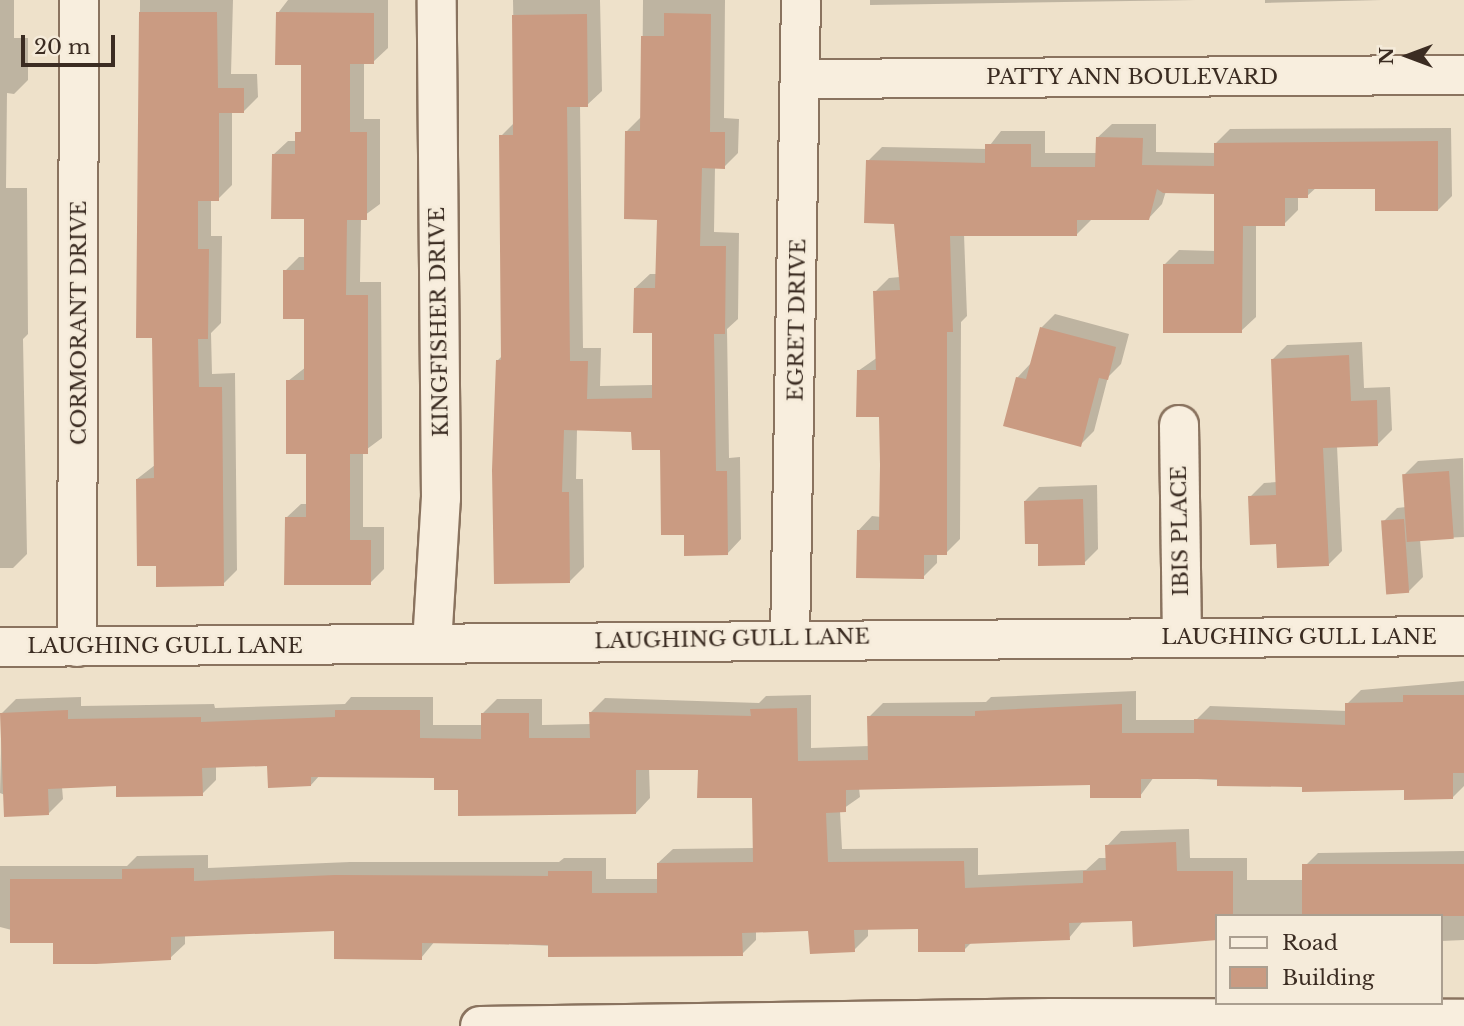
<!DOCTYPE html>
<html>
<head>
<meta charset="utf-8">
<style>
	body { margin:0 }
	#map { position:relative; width:1464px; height:1026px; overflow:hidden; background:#eee1ca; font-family:"Libre Baskerville",serif }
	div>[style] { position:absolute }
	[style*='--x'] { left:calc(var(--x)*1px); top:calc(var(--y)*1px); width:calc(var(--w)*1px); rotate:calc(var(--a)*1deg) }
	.shadow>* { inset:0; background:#0003 }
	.building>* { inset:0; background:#ca9b82; transform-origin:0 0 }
	.roads { filter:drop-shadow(2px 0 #8a735f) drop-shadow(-2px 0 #8a735f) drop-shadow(0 2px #8a735f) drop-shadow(0 -2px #8a735f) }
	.minor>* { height:38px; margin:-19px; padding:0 19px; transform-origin:19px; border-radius:19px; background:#f8eede }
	span { translate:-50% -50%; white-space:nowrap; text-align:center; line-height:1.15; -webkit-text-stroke:5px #f5ebda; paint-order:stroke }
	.street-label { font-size:21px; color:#3b2c22 }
	.legend { position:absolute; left:1215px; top:914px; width:228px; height:91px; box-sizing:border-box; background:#f5ebda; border:2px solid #ab9f90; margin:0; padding:9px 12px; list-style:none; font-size:21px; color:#3b2c22 }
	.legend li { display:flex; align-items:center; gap:14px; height:35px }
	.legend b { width:35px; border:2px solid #ab9f90 }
	.north { position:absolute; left:1373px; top:21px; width:70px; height:70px; -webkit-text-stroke:5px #f5ebda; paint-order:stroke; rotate:270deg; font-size:19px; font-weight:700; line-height:28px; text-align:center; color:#3b2c22 }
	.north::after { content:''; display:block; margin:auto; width:24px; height:32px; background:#3b2c22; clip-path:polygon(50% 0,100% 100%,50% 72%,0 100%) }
	.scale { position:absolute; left:21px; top:35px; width:94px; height:32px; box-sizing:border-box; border:4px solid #3b2c22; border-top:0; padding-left:9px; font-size:21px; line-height:24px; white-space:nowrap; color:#3b2c22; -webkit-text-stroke:5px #f5ebda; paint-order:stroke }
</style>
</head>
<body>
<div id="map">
	<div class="shadow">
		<i style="clip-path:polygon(0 0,14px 0,14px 38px,28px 38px,28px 80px,14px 94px,7px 93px,6px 188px,27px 188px,28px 334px,23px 339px,27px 554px,13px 568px,0 568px)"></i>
		<i style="clip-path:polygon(140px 0,233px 0,231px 74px,257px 74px,258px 97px,244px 111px,232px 111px,232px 185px,218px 199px,211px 199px,211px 236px,222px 236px,221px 323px,211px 333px,212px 374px,235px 373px,237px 570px,223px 584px,157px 564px,137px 479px,155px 465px,154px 336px,138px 336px)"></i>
		<i style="clip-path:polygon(288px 0,388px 0,388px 48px,373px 62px,364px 62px,364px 119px,380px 119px,380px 204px,361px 218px,360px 282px,381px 282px,382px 438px,363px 452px,363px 527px,384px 527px,384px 569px,370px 583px,286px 518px,301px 504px,308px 504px,308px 452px,288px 381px,306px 367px,306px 317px,285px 271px,299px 257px,306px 257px,306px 218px,273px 155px,288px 141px,296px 141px,303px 126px,303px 64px,278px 13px)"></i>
		<i style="clip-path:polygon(513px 0,600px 0,602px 91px,587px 105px,580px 105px,583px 348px,601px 348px,600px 386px,653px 385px,653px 331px,635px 288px,650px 274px,657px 274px,659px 218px,627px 131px,642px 116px,643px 0,725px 0,724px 118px,739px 119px,738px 153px,724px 167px,715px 167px,714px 232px,739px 233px,738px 319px,727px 329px,729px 458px,740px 457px,741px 539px,727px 554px,686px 533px,662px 448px,633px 430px,577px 429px,576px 479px,583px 479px,584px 567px,570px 581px,497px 361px,502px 356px,501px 136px,515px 122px)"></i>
		<i style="clip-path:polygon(870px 0,1196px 0,870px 5px)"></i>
		<i style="clip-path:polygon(1265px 0,1382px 0,1265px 3px)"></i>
		<i style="clip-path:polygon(1112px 124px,1156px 124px,1156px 152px,1216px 153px,1216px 143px,1230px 129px,1451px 128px,1452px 196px,1438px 210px,1376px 187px,1317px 187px,1307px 196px,1298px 196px,1298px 210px,1284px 224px,1256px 224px,1256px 317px,1241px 331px,1164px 265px,1179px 250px,1216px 251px,1216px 192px,1166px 191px,1162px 204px,1148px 219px,1091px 220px,1077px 234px,964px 234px,967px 316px,961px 322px,960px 539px,946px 553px,937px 553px,937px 563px,923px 577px,858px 531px,872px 516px,881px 517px,880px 416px,858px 371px,878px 357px,875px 292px,889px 278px,900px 277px,896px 222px,868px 161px,882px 147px,987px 149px,1001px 131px,1045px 131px,1045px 153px,1097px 153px,1097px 138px)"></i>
		<i style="clip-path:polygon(1055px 314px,1129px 334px,1121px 364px,1108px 377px,1094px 431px,1080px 445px,1017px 378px,1032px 362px,1041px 328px)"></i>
		<i style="clip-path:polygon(1362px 342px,1364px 388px,1390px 387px,1392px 430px,1377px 445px,1337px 446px,1342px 551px,1328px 565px,1277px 542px,1250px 497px,1264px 483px,1277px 482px,1273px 359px,1287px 345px)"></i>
		<i style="clip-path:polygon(1463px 458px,1464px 537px,1420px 539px,1423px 577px,1409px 591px,1383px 522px,1397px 508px,1406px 507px,1404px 475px,1418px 461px)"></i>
		<i style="clip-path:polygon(1097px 485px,1098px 549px,1084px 563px,1039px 542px,1025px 501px,1039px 487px)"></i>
		<i style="clip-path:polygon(1464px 681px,1464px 786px,1452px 798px,1406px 789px,1154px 777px,1140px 796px,1092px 783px,859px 788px,860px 797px,840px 811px,842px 849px,978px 848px,978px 875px,1086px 870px,1099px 858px,1107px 858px,1107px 846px,1121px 831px,1189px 829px,1190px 858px,1247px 858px,1247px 880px,1305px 880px,1304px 867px,1318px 853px,1464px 851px,1464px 940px,1441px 941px,1441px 916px,1217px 916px,1217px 938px,1184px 938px,1179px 943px,1135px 945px,1133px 919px,1083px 921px,1069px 938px,972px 942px,964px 950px,920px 928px,868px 928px,868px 936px,854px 950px,810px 929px,756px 931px,756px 940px,742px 954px,435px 941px,421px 958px,336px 929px,185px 935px,185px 944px,170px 958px,55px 941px,0 927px,0 866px,127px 866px,137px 856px,208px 855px,208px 868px,350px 862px,559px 862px,564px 858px,606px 858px,606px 879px,659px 879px,658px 863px,673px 849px,754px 848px,753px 796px,699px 768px,649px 768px,650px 798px,636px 813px,460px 788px,436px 776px,320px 775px,311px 785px,269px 764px,216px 765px,216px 780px,202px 794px,118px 785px,62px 787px,63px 799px,49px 813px,0 793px,2px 713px,16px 699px,81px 697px,81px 706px,214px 704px,215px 708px,345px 704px,351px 697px,433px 697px,433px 725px,483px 725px,483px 713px,497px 699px,542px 699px,542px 725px,591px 724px,591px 712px,605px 698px,759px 703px,766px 696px,811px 695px,811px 748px,869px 746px,869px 717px,883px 703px,986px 702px,991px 697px,1136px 691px,1136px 720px,1196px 720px,1210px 706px,1347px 711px,1347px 704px,1361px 690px)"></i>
	</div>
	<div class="building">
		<i style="clip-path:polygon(139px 12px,217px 12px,218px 88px,244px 88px,244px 113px,219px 113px,219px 201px,198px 201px,198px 249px,209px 249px,208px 339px,198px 339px,199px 387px,222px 387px,224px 586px,156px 587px,156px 566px,137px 566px,136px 479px,154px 478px,152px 338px,136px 338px)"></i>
		<i style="clip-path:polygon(276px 12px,374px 13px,374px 64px,350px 64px,350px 132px,367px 132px,367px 220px,347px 220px,346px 295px,368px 295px,368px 454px,350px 454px,350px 540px,371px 540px,371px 585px,284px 585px,285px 517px,306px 517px,306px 454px,286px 454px,286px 380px,304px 380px,304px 319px,283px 319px,283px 270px,304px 270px,304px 219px,271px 219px,272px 154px,295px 154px,295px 132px,301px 132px,301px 65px,275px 65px)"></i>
		<i style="clip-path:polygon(664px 13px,711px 14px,710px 132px,725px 132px,725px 169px,702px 168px,700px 246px,726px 246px,725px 334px,714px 334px,716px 471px,727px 471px,728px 555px,684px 556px,684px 535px,661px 535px,660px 450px,632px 450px,631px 432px,564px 430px,562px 492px,569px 492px,570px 583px,494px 584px,492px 470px,496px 360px,501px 360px,499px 135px,513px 135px,512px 15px,587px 14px,588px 107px,567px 107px,570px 361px,588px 361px,587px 399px,652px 398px,652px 333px,633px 333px,634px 288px,655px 288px,657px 220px,624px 219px,625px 131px,640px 131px,641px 36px,664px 36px)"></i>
		<i style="clip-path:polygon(1096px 137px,1143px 138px,1142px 165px,1214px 166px,1214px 143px,1438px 141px,1438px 211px,1375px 211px,1375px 189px,1308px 189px,1308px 198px,1285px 198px,1285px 226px,1243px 226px,1242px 333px,1163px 333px,1163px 264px,1214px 264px,1214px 194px,1163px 193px,1157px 189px,1149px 220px,1077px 220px,1077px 236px,950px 236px,953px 332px,947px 332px,947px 555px,924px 555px,924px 579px,856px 578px,857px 530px,879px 530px,880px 465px,879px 417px,856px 417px,857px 370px,876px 370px,873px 291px,900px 290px,894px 224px,864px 223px,866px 160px,985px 163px,985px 144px,1031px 144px,1031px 167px,1095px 167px)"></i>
		<i style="clip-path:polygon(1040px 327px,1116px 347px,1108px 380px,1099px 378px,1081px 447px,1003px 426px,1016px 377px,1026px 379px)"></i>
		<i style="clip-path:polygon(1349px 355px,1351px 401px,1377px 400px,1378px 446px,1323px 448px,1329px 566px,1277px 568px,1276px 544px,1250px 545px,1248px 496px,1276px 495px,1271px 359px)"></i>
		<i style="left:1449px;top:471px;width:68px;height:47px;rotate:86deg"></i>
		<i style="clip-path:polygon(1083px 499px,1085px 565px,1038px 566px,1038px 544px,1025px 544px,1024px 501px)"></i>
		<i style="left:1404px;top:519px;width:74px;height:23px;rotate:86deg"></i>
		<i style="clip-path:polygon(1403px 695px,1464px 695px,1464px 773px,1453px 773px,1453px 799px,1404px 800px,1404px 790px,1302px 792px,1302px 787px,1217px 786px,1217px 779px,1141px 779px,1141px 798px,1090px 798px,1090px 785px,846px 790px,846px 812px,826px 813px,828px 862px,964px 861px,965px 888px,1083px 883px,1083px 871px,1106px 870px,1105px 845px,1176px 842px,1177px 871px,1233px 871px,1233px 916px,1217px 916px,1217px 940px,1133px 947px,1132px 921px,1069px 923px,1070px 940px,965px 944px,965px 952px,918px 952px,918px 929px,854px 930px,855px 952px,810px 954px,808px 931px,742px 933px,743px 956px,548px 957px,548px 945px,422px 943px,422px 960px,334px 959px,334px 931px,171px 937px,171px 960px,96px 964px,53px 964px,53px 943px,10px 943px,10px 879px,122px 879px,122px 869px,194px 868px,194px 881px,335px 875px,548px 876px,548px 871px,592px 871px,592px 893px,657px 893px,657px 863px,753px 862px,752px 798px,697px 798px,698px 770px,636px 770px,636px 814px,458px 816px,458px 790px,434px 790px,434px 778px,311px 777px,311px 786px,268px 788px,267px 766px,202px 768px,203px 796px,116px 797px,116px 786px,48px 789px,49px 815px,4px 817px,0 713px,68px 710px,68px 719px,201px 717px,201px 722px,335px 717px,335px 710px,420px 710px,420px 738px,481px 739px,481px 713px,529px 713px,529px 738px,590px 738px,589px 712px,751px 716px,750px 709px,797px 708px,798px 761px,868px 760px,867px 716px,975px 716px,975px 711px,1122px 704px,1122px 733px,1194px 733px,1194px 719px,1345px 725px,1345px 703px,1403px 702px)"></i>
		<i style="left:1464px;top:864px;width:52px;height:162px;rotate:90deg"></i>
	</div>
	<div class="roads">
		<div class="minor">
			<i style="--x:801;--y:79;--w:663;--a:-0.35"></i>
			<i style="--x:1179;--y:425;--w:212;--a:89.2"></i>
			<i style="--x:790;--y:640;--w:640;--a:-89.02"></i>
			<i style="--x:432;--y:644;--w:146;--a:-86.5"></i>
			<i style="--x:441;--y:498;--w:498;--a:-90.5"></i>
			<i style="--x:0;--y:647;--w:1464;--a:-0.43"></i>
			<i style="--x:77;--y:647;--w:647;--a:-89.82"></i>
			<i style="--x:480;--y:1026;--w:572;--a:-0.8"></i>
			<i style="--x:1052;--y:1018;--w:412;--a:0.1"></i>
		</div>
	</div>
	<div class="street-label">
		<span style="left:1132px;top:77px">PATTY ANN BOULEVARD</span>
		<span style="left:797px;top:320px;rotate:-89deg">EGRET DRIVE</span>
		<span style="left:439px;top:322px;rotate:-91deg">KINGFISHER DRIVE</span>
		<span style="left:79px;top:323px;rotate:-90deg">CORMORANT DRIVE</span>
		<span style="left:1180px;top:531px;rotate:-91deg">IBIS PLACE</span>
		<span style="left:1299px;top:637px">LAUGHING GULL LANE</span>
		<span style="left:732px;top:639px;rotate:-1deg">LAUGHING GULL LANE</span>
		<span style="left:165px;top:646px">LAUGHING GULL LANE</span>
	</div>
	<ul class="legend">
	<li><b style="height:9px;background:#f8eede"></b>Road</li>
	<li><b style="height:19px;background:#ca9b82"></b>Building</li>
	</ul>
	<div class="north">N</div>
	<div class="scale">20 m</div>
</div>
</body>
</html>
